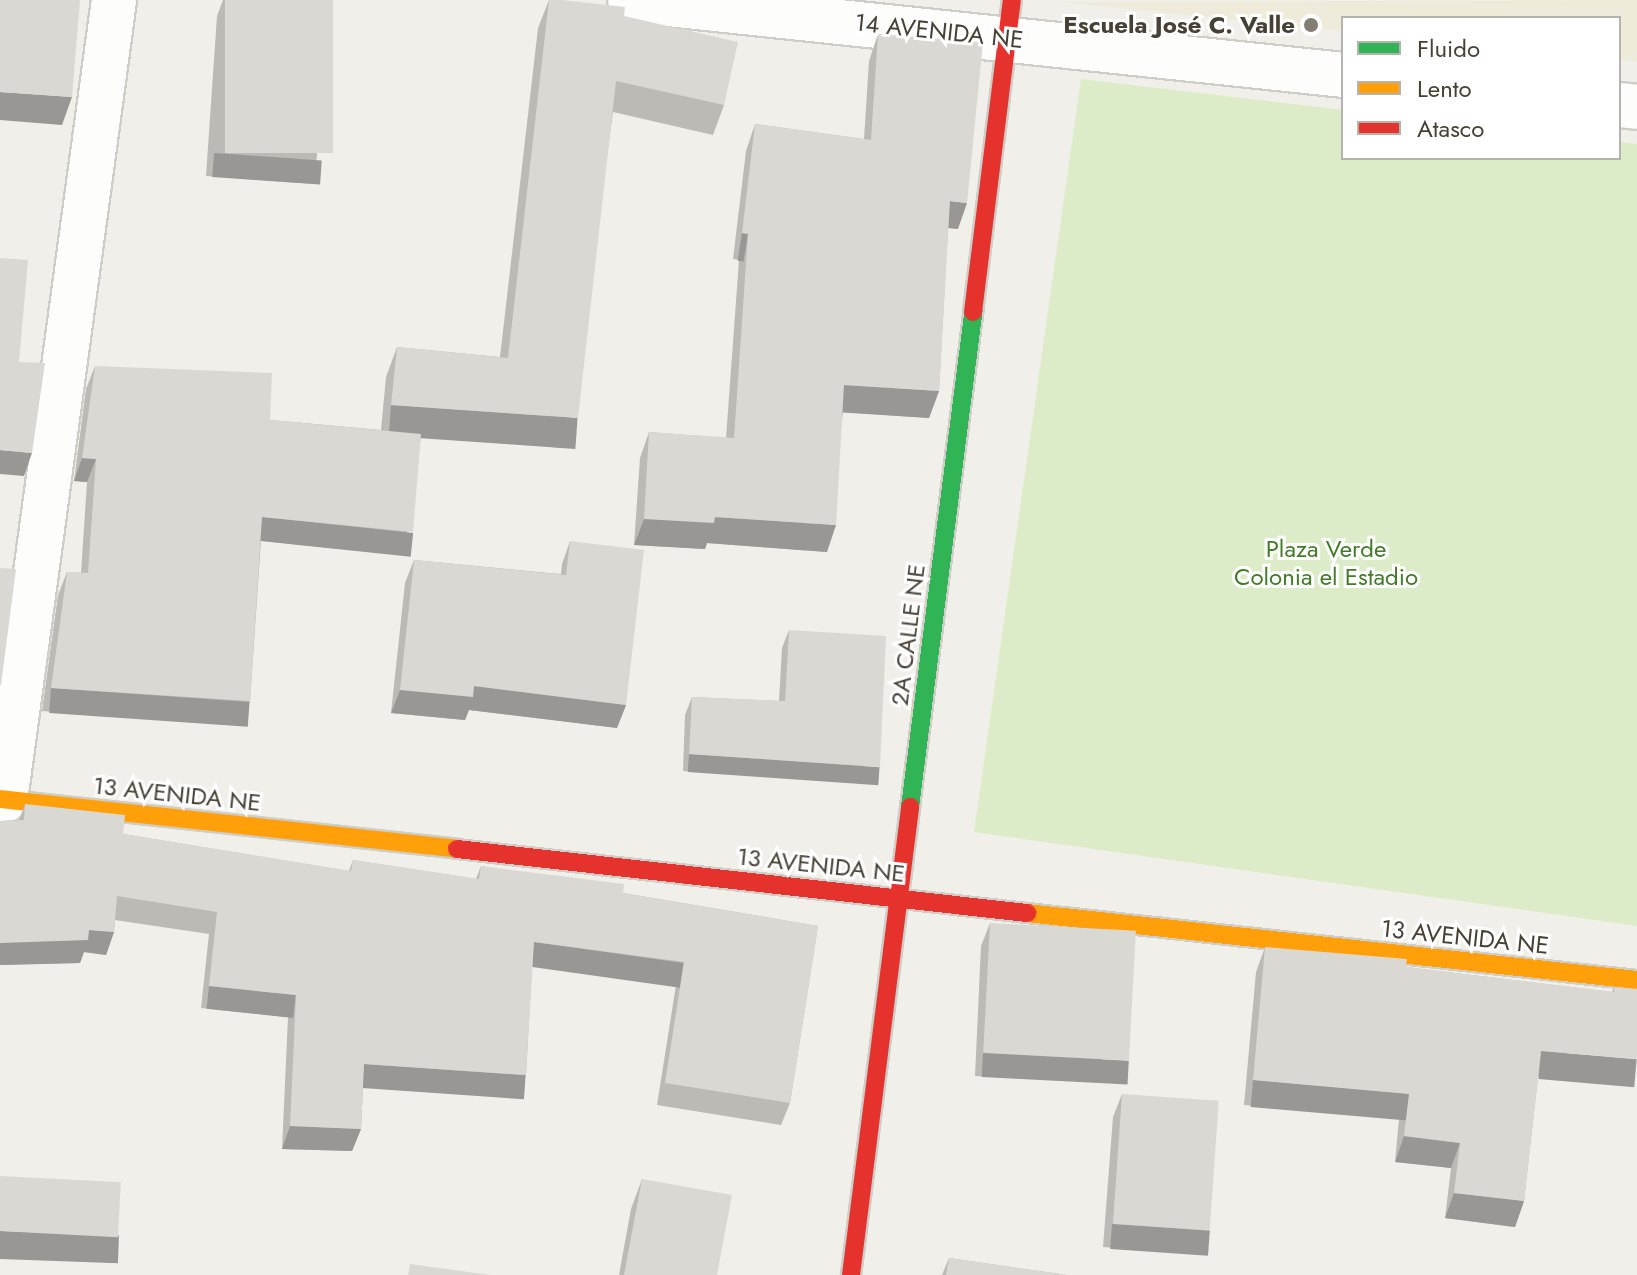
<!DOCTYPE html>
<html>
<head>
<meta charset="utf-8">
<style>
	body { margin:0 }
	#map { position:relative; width:1637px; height:1275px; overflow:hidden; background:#f0efea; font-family:Jost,sans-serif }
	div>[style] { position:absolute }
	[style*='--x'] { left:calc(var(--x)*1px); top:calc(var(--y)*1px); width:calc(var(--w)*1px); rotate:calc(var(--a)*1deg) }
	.education>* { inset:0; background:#efebdb }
	.green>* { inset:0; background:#dcecc8 }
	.roads { filter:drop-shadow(2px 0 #cecdc7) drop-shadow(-2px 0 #cecdc7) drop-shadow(0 2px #cecdc7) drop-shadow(0 -2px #cecdc7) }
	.street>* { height:44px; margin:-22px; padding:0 22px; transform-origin:22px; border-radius:22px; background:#fdfdfc }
	.fast>* { height:18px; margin:-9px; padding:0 9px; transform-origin:9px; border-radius:9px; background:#30b455 }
	.slow>* { height:18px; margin:-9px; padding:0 9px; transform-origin:9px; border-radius:9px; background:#ff9f0a }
	.jam>* { height:18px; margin:-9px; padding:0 9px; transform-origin:9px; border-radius:9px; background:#e5322d }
	.wall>* { inset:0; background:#bbbab5 }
	.shaded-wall>* { inset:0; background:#999793; transform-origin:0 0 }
	.building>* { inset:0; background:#dad8d2; transform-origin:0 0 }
	.dots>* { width:22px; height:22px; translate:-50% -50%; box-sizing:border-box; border:4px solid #fff; border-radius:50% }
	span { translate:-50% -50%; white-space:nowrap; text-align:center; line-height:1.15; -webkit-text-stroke:6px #fff; paint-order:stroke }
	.poi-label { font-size:24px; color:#474135; font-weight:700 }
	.right { translate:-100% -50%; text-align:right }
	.street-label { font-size:24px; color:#474135 }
	.park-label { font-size:24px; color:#417c25 }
	.legend { position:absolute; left:1341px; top:16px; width:280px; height:144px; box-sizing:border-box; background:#fff; border:2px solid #b5b3ae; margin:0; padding:10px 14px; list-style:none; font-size:24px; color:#474135 }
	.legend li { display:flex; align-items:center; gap:16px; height:40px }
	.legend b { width:40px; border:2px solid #b5b3ae }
</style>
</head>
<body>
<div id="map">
	<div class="education">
		<i style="clip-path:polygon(1637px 0,1637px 62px,1619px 60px,1619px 18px,1343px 18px,1343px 31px,1061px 2px)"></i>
	</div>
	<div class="green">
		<i style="clip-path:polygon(1081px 79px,1343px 110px,1343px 158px,1619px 158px,1619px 142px,1637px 144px,1637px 926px,974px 832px)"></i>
	</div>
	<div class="roads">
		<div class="street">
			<i style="--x:630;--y:0;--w:717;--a:6"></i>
			<i style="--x:1619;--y:105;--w:18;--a:6"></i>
			<i style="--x:5;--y:800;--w:807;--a:-82.24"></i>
		</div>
		<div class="fast">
			<i style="--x:910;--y:807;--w:499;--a:-82.7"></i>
		</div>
		<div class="slow">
			<i style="--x:0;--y:799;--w:460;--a:6.2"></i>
			<i style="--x:1027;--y:913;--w:614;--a:6.27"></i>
		</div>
		<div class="jam">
			<i style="--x:973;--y:312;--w:314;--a:-82.9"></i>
			<i style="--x:457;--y:849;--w:574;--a:6.41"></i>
			<i style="--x:851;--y:1275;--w:472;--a:-82.8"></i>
		</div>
	</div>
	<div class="wall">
		<i style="clip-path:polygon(223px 0,333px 0,314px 184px,206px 176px,217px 16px)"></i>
		<i style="clip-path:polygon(549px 0,624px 16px,724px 105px,713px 135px,613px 112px,567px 448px,421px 437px,404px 555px,261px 541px,250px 701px,241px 724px,42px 711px,58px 595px,67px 572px,81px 573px,87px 482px,74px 481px,86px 389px,95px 366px,270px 420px,381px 430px,386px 377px,397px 347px,500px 357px,538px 28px)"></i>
		<i style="clip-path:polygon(878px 34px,958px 229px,948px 228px,939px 391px,929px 418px,843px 412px,827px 552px,707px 543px,705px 549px,634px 545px,640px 458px,649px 432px,726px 438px,739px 260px,733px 259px,746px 151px,755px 124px,864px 139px,869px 61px)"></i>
		<i style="clip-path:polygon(570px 541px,626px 705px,617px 728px,469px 710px,465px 720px,391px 713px,405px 583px,414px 560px,561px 574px,562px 564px)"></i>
		<i style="clip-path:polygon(789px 630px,873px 784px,683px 771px,685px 715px,692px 697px,779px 701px,782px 648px)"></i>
		<i style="clip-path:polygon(25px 804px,123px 834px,349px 871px,353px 860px,476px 879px,481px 866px,623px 893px,818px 926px,790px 1103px,781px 1125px,657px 1105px,676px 985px,532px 966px,526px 1075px,518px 1097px,363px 1087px,361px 1129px,352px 1151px,282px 1149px,288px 1017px,201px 1008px,209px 934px,115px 920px,114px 932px,106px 955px,84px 952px,80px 963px,0 965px,0 821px,19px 820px)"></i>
		<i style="clip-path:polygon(990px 923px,1121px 1083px,975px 1076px,981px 946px)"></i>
		<i style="clip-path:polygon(1265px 947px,1406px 967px,1612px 992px,1614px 987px,1637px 989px,1538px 1077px,1524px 1201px,1515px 1227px,1445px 1218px,1451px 1168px,1395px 1162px,1399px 1119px,1244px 1105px,1256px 972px)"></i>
		<i style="clip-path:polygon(1122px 1094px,1210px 1231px,1202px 1254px,1103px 1247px,1113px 1117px)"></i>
		<i style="clip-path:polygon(642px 1179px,717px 1275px,619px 1275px,631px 1209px)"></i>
		<i style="clip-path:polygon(949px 1258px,1067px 1275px,942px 1275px)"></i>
	</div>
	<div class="shaded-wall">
		<i style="clip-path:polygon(0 92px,72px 97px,62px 125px,0 120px)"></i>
		<i style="left:214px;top:153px;width:108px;height:24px;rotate:4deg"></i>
		<i style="clip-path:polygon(950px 201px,967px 203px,958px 229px,940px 227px)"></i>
		<i style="left:742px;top:233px;width:6px;height:28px;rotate:9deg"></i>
		<i style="clip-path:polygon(844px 385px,939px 391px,929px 418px,835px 412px)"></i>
		<i style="left:391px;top:405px;width:187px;height:31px;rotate:4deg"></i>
		<i style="clip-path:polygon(0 450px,32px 453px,24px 476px,0 474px)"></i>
		<i style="clip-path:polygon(82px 458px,96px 459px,87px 482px,74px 481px)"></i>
		<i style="left:262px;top:517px;width:152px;height:24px;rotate:6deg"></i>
		<i style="clip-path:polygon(715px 517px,836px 525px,827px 552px,707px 543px,705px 549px,634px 545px,644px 519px)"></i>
		<i style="clip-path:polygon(474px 686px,626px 705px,617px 728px,469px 710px,465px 720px,391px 713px,400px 690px)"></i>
		<i style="left:51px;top:688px;width:199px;height:25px;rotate:4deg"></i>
		<i style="left:689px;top:754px;width:191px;height:18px;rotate:4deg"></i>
		<i style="clip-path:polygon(89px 930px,114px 932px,106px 955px,84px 952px,80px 963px,0 965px,0 943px)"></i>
		<i style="left:534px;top:942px;width:151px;height:25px;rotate:8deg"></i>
		<i style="left:209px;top:986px;width:87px;height:23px;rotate:6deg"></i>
		<i style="left:1541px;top:1051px;width:96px;height:28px;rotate:5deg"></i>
		<i style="left:983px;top:1053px;width:146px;height:24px;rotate:3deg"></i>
		<i style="left:364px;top:1064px;width:162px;height:24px;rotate:4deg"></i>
		<i style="left:1253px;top:1080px;width:157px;height:27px;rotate:5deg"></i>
		<i style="clip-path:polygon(290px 1126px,361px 1129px,352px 1151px,282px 1149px)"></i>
		<i style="clip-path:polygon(1404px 1136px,1460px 1143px,1451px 1168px,1395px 1162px)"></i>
		<i style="clip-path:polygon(1454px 1193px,1524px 1201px,1515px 1227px,1445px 1218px)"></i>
		<i style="left:1112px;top:1224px;width:98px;height:25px;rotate:4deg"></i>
		<i style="left:0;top:1231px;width:119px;height:28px;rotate:2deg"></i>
	</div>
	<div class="building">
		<i style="clip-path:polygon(0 0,80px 0,72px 97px,0 92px)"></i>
		<i style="left:225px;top:0;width:108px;height:153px"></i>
		<i style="clip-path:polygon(549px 0,562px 0,625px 7px,624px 16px,738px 42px,724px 105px,616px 81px,578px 418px,391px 405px,397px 347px,508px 358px)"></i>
		<i style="clip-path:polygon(878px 34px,983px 42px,967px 203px,950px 201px,939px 391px,844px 385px,836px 525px,715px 517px,714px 523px,644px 519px,649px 432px,734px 438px,748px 234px,742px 233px,755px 124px,871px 140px)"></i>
		<i style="clip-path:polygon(0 258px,28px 260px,19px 362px,45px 363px,32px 453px,0 450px)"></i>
		<i style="clip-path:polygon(95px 366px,272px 373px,270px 420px,421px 434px,413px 532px,262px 517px,250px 701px,51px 688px,67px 572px,88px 573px,96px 459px,82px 458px)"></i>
		<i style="clip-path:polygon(570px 541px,644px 550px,626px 705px,474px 686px,473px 697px,400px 690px,414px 560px,566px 575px)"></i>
		<i style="clip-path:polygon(0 568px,16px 569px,1px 685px,0 685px)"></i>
		<i style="clip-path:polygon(789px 630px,886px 636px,880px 767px,689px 754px,692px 697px,785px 701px)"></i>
		<i style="clip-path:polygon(25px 804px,125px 815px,123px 834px,351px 871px,353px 860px,479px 879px,481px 866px,624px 884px,623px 893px,818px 926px,790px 1103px,665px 1083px,684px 962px,534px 942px,526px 1075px,364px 1064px,361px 1129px,290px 1126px,296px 995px,209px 986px,217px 912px,117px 896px,114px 932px,89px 930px,88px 940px,0 943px,0 821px,24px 820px)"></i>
		<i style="left:990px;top:923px;width:146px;height:130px;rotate:3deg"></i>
		<i style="clip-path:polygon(1265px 947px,1407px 959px,1406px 967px,1614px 992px,1614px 987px,1637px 989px,1637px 1059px,1541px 1051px,1524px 1201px,1454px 1193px,1460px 1143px,1404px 1136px,1409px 1094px,1253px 1080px)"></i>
		<i style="left:1122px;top:1094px;width:97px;height:130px;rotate:4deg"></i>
		<i style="left:0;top:1176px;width:121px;height:55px;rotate:3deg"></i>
		<i style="clip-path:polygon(642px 1179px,732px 1195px,717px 1275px,624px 1275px)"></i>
		<i style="clip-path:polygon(949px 1258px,1067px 1275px,946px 1275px)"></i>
		<i style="clip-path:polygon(410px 1264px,490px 1275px,408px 1275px)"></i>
	</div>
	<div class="dots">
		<i style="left:1311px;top:25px;background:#827e74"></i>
	</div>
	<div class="poi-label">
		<span class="right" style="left:1295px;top:25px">Escuela José C. Valle</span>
	</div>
	<div class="street-label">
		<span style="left:939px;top:31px;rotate:6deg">14 AVENIDA NE</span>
		<span style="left:908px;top:635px;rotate:-83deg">2A CALLE NE</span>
		<span style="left:177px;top:794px;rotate:6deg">13 AVENIDA NE</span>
		<span style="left:821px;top:865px;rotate:6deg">13 AVENIDA NE</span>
		<span style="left:1465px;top:937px;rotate:6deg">13 AVENIDA NE</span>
	</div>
	<div class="park-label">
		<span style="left:1326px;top:563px">Plaza Verde<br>Colonia el Estadio</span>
	</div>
	<ul class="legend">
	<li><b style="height:10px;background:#30b455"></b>Fluido</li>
	<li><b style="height:10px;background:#ff9f0a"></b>Lento</li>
	<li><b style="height:10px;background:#e5322d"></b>Atasco</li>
	</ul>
</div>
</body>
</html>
